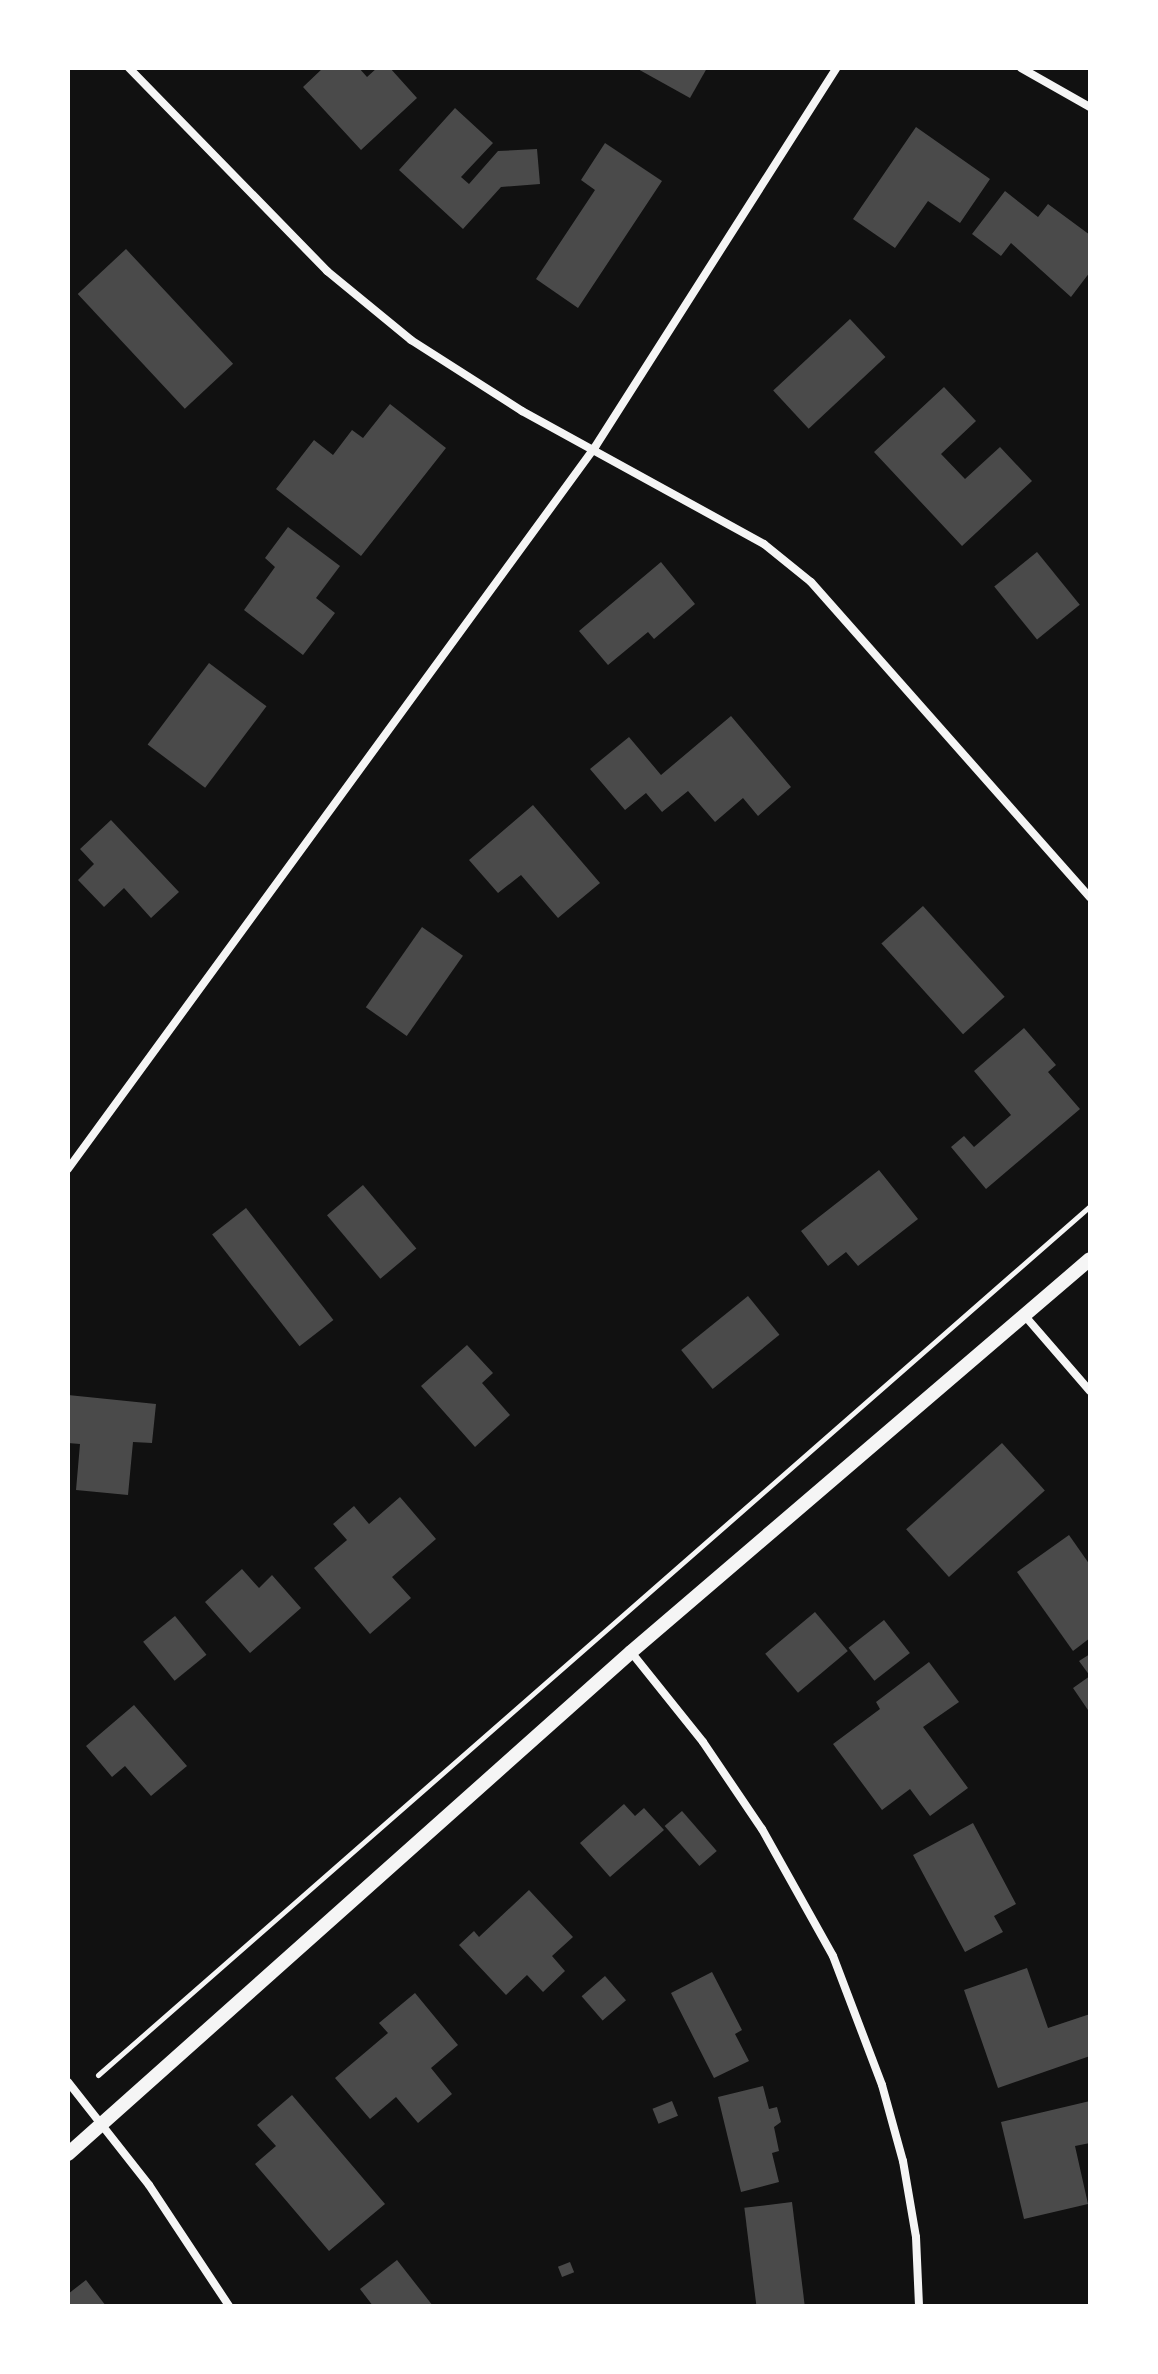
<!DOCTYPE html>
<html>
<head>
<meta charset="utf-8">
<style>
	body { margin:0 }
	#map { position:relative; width:1158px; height:2374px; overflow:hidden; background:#111; font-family:Cabin,sans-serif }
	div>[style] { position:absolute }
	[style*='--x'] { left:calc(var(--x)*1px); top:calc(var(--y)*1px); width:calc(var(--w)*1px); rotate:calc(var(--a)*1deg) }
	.building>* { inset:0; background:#4a4a4a; transform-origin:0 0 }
	.path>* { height:5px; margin:-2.5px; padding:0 2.5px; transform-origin:2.5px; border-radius:2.5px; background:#f5f5f5 }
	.minor>* { height:8px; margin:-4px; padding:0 4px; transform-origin:4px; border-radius:4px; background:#f5f5f5 }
	.tertiary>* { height:14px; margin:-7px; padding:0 7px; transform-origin:7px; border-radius:7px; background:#f5f5f5 }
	span { translate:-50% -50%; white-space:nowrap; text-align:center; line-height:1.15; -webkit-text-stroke:8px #fff; paint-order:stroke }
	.frame { position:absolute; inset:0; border:70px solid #fff; pointer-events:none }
</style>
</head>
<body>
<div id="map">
	<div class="building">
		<i style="clip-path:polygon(323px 68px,359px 68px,367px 77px,377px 68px,390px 68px,417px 98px,361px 150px,303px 87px)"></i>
		<i style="clip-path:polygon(636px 68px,707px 68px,690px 98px)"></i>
		<i style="clip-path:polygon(455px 108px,493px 143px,461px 177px,469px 184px,498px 151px,537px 149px,540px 184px,501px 187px,463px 229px,399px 170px)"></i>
		<i style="clip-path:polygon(916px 127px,990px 179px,960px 223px,928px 201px,895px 248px,853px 219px)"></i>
		<i style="clip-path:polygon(605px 143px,662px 181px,578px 308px,536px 279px,595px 190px,581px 180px)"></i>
		<i style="clip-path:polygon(1005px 191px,1038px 217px,1048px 204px,1090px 235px,1090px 272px,1071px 297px,1011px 243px,1001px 256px,972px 234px)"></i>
		<i style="left:126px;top:249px;width:157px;height:66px;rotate:47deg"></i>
		<i style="left:850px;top:319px;width:52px;height:105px;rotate:47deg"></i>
		<i style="clip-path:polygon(944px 387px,976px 421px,941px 454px,965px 479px,1000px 447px,1032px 481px,962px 546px,874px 452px)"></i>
		<i style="clip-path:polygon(390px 404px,446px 448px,361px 556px,276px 489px,314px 440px,333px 455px,352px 430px,363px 438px)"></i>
		<i style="clip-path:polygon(288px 527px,340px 566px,316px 598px,335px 613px,303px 655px,244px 610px,275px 567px,265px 558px)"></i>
		<i style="left:1037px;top:552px;width:68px;height:55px;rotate:51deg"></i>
		<i style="clip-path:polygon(661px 562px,695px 604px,654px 639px,648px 632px,608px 665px,579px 631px)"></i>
		<i style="left:209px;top:663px;width:72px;height:102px;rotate:37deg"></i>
		<i style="clip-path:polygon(731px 716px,791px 787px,758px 816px,743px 798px,715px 822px,688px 791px,662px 812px,646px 793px,625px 810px,590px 769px,629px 737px,661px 775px)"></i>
		<i style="clip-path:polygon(533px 805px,600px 883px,558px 918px,521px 875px,498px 893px,469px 860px)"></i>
		<i style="clip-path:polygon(111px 820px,179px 892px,151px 918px,124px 888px,104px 907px,78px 880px,94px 864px,80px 849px)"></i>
		<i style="left:923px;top:906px;width:122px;height:56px;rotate:48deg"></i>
		<i style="left:422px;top:927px;width:50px;height:98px;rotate:35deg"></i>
		<i style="clip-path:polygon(1024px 1028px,1056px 1065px,1048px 1072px,1080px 1109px,986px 1189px,951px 1147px,964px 1136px,974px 1147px,1011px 1115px,974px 1071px)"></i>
		<i style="clip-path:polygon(879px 1170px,918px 1219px,858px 1266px,846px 1252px,828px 1266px,801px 1231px)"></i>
		<i style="left:363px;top:1185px;width:83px;height:47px;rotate:50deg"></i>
		<i style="left:246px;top:1208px;width:142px;height:43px;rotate:52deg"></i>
		<i style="left:748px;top:1296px;width:50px;height:86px;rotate:51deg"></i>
		<i style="clip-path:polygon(467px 1345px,493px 1373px,482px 1383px,510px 1415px,475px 1447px,421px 1386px)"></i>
		<i style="clip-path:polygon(68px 1395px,156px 1404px,152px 1443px,133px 1442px,128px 1495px,76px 1490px,80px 1444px,68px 1443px)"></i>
		<i style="left:1002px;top:1443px;width:64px;height:129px;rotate:48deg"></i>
		<i style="clip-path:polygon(400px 1497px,436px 1539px,392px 1577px,411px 1598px,370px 1634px,314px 1568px,347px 1540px,333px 1524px,354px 1506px,369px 1524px)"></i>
		<i style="clip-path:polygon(1069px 1535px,1090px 1565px,1090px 1638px,1073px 1651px,1017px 1572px)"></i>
		<i style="clip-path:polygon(242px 1569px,259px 1588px,272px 1575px,301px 1608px,250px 1653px,205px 1602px)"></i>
		<i style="left:815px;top:1612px;width:51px;height:65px;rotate:50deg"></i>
		<i style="left:175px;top:1616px;width:50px;height:41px;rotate:51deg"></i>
		<i style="left:884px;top:1620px;width:42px;height:45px;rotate:52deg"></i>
		<i style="clip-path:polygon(1090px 1654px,1090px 1713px,1073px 1688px,1090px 1676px,1079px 1661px)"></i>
		<i style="clip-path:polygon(929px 1662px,959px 1702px,923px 1727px,968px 1788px,930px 1816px,910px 1789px,882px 1810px,833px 1744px,880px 1709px,876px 1702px)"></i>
		<i style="clip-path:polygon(134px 1705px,187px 1766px,151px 1796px,125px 1766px,112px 1777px,86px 1746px)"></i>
		<i style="clip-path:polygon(624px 1804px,635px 1816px,644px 1808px,664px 1830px,610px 1877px,580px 1843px)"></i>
		<i style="left:682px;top:1811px;width:53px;height:23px;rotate:49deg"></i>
		<i style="clip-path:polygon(973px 1823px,1016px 1904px,994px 1916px,1003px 1932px,965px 1952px,913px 1855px)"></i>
		<i style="clip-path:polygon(529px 1890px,573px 1937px,552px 1956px,565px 1971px,543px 1992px,527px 1975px,506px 1995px,459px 1945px,474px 1931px,479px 1937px)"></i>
		<i style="clip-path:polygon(1027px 1968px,1048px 2028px,1090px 2014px,1090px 2056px,998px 2088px,964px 1990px)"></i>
		<i style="clip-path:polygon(712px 1972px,742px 2030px,735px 2034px,749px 2061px,714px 2078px,671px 1993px)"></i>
		<i style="left:605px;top:1976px;width:32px;height:31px;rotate:49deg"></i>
		<i style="clip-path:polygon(415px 1993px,458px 2045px,431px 2068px,452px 2094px,418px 2123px,396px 2097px,370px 2119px,335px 2078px,388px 2033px,379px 2023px)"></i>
		<i style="clip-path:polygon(763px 2086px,769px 2109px,777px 2107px,781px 2122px,774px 2127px,779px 2151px,772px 2153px,779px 2182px,741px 2192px,718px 2097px)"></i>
		<i style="clip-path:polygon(292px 2095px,385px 2204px,329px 2251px,255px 2164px,276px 2146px,257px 2125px)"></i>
		<i style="left:672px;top:2101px;width:16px;height:21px;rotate:68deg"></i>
		<i style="clip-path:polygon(1090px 2101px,1090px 2143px,1075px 2146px,1088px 2204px,1024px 2219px,1001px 2122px)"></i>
		<i style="left:792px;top:2202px;width:105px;height:48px;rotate:83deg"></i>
		<i style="clip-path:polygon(397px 2260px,433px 2306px,373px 2306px,360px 2289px)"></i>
		<i style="left:570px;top:2262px;width:11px;height:13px;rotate:68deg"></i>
		<i style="clip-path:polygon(86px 2280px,106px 2306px,68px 2306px,68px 2294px)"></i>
	</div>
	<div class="path">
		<i style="--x:98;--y:2075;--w:1319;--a:-41.22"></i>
	</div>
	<div class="minor">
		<i style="--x:129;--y:68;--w:284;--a:45.7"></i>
		<i style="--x:327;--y:271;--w:109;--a:39.4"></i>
		<i style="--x:411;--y:340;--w:132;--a:32.6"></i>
		<i style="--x:522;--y:411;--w:276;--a:28.8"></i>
		<i style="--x:764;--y:544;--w:60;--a:39"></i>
		<i style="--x:811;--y:582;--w:421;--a:48.5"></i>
		<i style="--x:1021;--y:68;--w:79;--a:29.5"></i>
		<i style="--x:68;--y:1169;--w:894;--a:-53.87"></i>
		<i style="--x:595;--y:447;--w:449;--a:-57.5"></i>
		<i style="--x:1025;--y:1316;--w:99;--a:49.1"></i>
		<i style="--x:631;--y:1652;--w:115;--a:51.3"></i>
		<i style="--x:703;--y:1742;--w:105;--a:55.9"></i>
		<i style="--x:762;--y:1829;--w:145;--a:60.8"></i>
		<i style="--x:833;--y:1956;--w:138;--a:69.2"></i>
		<i style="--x:882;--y:2085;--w:79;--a:74.6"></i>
		<i style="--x:903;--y:2161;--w:77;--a:80.3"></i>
		<i style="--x:916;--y:2237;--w:69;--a:87.5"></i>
		<i style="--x:68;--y:2082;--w:131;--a:51.8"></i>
		<i style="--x:149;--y:2185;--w:145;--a:56.5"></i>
	</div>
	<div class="tertiary">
		<i style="--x:68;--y:2154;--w:754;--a:-41.72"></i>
		<i style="--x:631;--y:1652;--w:604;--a:-40.57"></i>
	</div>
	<div class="frame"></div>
</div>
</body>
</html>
